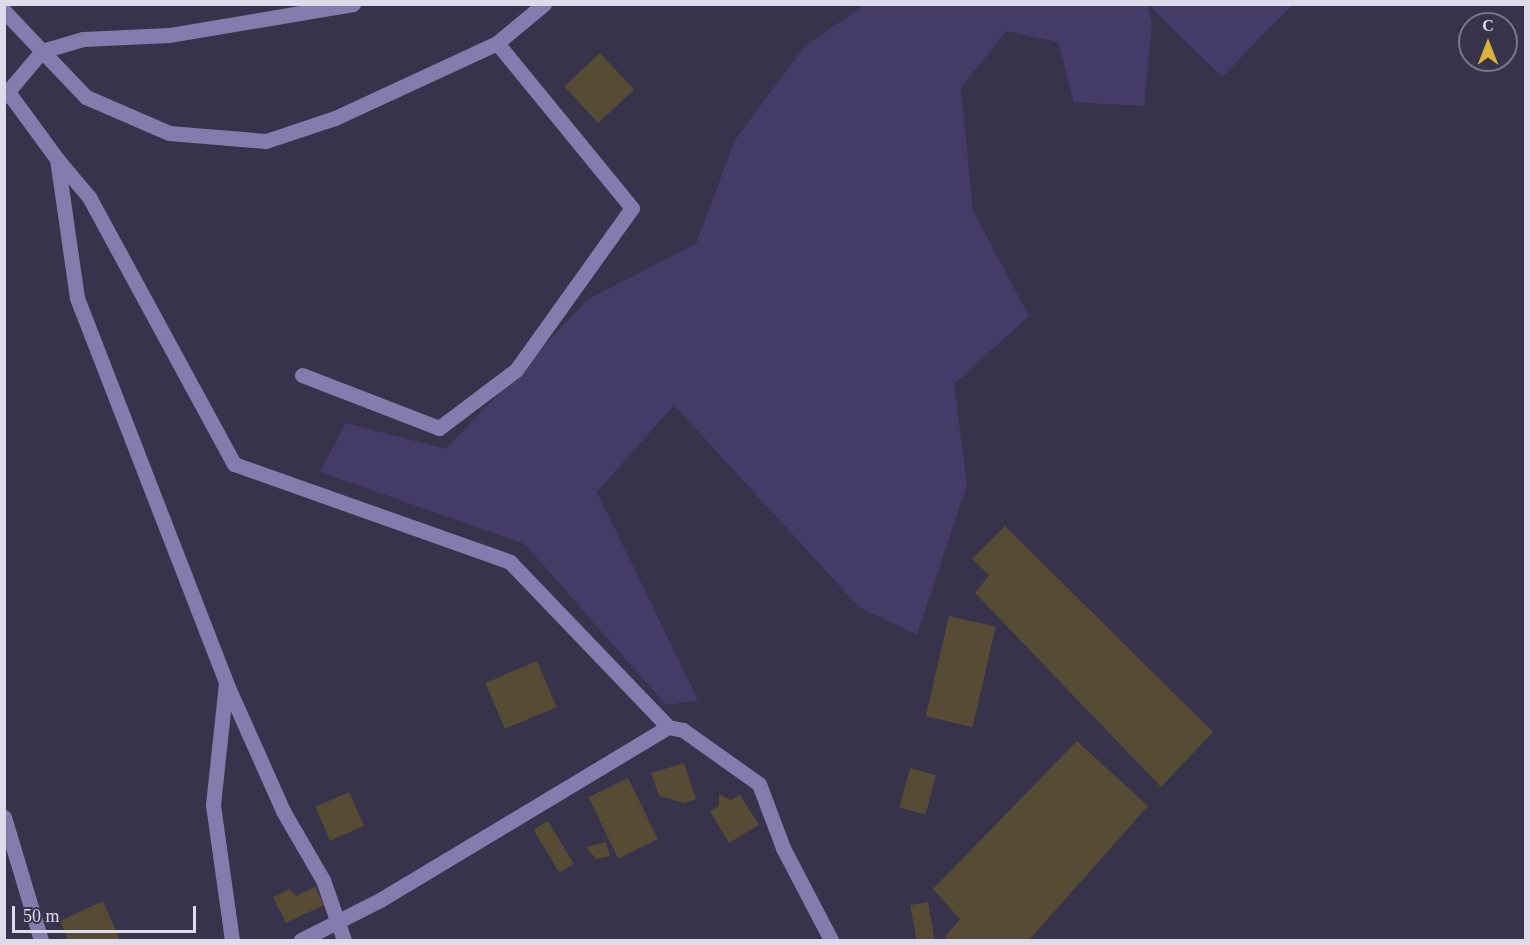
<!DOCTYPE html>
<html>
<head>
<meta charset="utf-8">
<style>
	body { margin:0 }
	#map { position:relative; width:1530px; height:945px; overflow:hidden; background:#37334b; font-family:"Times New Roman",serif }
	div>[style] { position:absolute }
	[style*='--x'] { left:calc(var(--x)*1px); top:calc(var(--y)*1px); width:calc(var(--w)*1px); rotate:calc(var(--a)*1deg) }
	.green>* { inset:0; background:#443c66 }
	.building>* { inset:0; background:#564c33; transform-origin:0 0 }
	.minor>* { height:15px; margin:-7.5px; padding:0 7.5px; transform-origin:7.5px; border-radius:7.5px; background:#837cac }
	span { translate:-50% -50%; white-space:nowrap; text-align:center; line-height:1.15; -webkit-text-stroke:5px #37334b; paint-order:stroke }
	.frame { position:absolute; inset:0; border:6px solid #dedceb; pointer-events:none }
	.north { position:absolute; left:1458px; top:12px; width:60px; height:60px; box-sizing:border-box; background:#37334b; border:2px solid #7a778b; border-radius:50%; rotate:0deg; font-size:16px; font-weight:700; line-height:24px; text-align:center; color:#dedceb }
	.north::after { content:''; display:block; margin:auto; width:21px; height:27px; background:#ddb133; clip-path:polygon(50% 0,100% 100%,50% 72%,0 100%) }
	.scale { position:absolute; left:12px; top:906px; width:184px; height:27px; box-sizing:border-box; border:3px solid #dedceb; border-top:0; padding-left:8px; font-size:18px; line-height:21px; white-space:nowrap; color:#dedceb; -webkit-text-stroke:4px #37334b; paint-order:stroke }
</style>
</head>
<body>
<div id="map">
	<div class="green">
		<i style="clip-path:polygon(865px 5px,1148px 5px,1152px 23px,1144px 106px,1074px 102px,1058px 42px,1006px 31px,961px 88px,973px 211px,1029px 316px,954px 384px,967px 485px,917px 635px,859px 607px,674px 405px,597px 492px,698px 700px,666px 705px,525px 544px,320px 472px,346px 423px,446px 449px,588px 299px,696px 244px,735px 140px,805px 46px)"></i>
		<i style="clip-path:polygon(1149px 5px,1292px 5px,1222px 77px)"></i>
	</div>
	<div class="building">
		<i style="left:600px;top:53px;width:50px;height:49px;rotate:47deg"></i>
		<i style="clip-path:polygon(1005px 526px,1213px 732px,1161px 787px,975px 593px,989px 575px,972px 559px)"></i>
		<i style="left:949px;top:616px;width:48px;height:103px;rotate:13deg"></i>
		<i style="left:537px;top:661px;width:50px;height:56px;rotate:67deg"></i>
		<i style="clip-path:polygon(1077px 741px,1148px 806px,1029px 940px,948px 940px,945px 937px,960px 919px,933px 889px)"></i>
		<i style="clip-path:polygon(684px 763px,696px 799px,684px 803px,659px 796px,651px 773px)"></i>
		<i style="left:910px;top:768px;width:27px;height:41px;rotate:15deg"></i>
		<i style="left:628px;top:778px;width:68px;height:44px;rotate:64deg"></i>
		<i style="left:349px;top:792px;width:37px;height:37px;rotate:66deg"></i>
		<i style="clip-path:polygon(719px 794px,731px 800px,740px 795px,759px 825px,729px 843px,710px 811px,719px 806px)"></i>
		<i style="left:548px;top:821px;width:50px;height:17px;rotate:59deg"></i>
		<i style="clip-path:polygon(606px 842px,610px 856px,596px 859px,586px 847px)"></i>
		<i style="clip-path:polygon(315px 887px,324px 905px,286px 923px,273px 897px,289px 889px,296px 896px)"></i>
		<i style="clip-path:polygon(103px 901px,120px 940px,68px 940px,60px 921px)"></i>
		<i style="left:928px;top:902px;width:39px;height:18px;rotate:80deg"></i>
	</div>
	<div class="minor">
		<i style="--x:353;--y:4;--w:187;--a:170.4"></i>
		<i style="--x:169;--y:35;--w:86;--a:177.3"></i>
		<i style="--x:83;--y:39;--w:43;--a:163.7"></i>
		<i style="--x:42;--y:51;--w:64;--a:46.3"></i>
		<i style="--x:86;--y:97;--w:90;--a:23.4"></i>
		<i style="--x:169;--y:133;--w:97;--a:4.7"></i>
		<i style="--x:266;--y:141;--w:73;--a:-18.4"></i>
		<i style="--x:335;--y:118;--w:179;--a:-24.8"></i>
		<i style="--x:497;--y:43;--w:61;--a:-39.7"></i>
		<i style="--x:4;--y:11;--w:55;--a:46.5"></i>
		<i style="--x:42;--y:51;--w:59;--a:130.2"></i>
		<i style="--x:8;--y:92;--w:83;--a:53.8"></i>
		<i style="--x:57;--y:159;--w:140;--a:81.8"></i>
		<i style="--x:77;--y:298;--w:413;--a:68.8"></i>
		<i style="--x:226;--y:683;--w:123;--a:96.1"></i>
		<i style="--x:213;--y:805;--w:136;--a:82"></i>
		<i style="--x:57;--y:159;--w:50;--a:49.9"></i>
		<i style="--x:89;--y:197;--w:304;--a:61.5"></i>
		<i style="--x:234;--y:464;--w:293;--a:19.5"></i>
		<i style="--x:510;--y:562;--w:228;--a:46.2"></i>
		<i style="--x:668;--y:727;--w:336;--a:149"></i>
		<i style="--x:380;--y:900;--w:89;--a:153.1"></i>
		<i style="--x:302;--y:375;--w:147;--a:21.1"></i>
		<i style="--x:439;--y:428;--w:96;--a:-37"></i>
		<i style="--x:516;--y:370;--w:199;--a:-54.4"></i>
		<i style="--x:632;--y:208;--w:213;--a:-129.3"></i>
		<i style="--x:227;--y:685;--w:138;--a:66"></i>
		<i style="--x:283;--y:811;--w:80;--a:59.9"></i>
		<i style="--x:323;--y:880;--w:64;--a:70.7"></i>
		<i style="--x:668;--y:727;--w:15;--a:11"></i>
		<i style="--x:683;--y:730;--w:93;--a:35.4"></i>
		<i style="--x:759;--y:784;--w:68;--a:69.4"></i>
		<i style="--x:783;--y:848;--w:104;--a:62.4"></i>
		<i style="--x:4;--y:817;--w:128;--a:73.3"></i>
	</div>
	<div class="frame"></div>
	<div class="north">С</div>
	<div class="scale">50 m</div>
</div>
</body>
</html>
